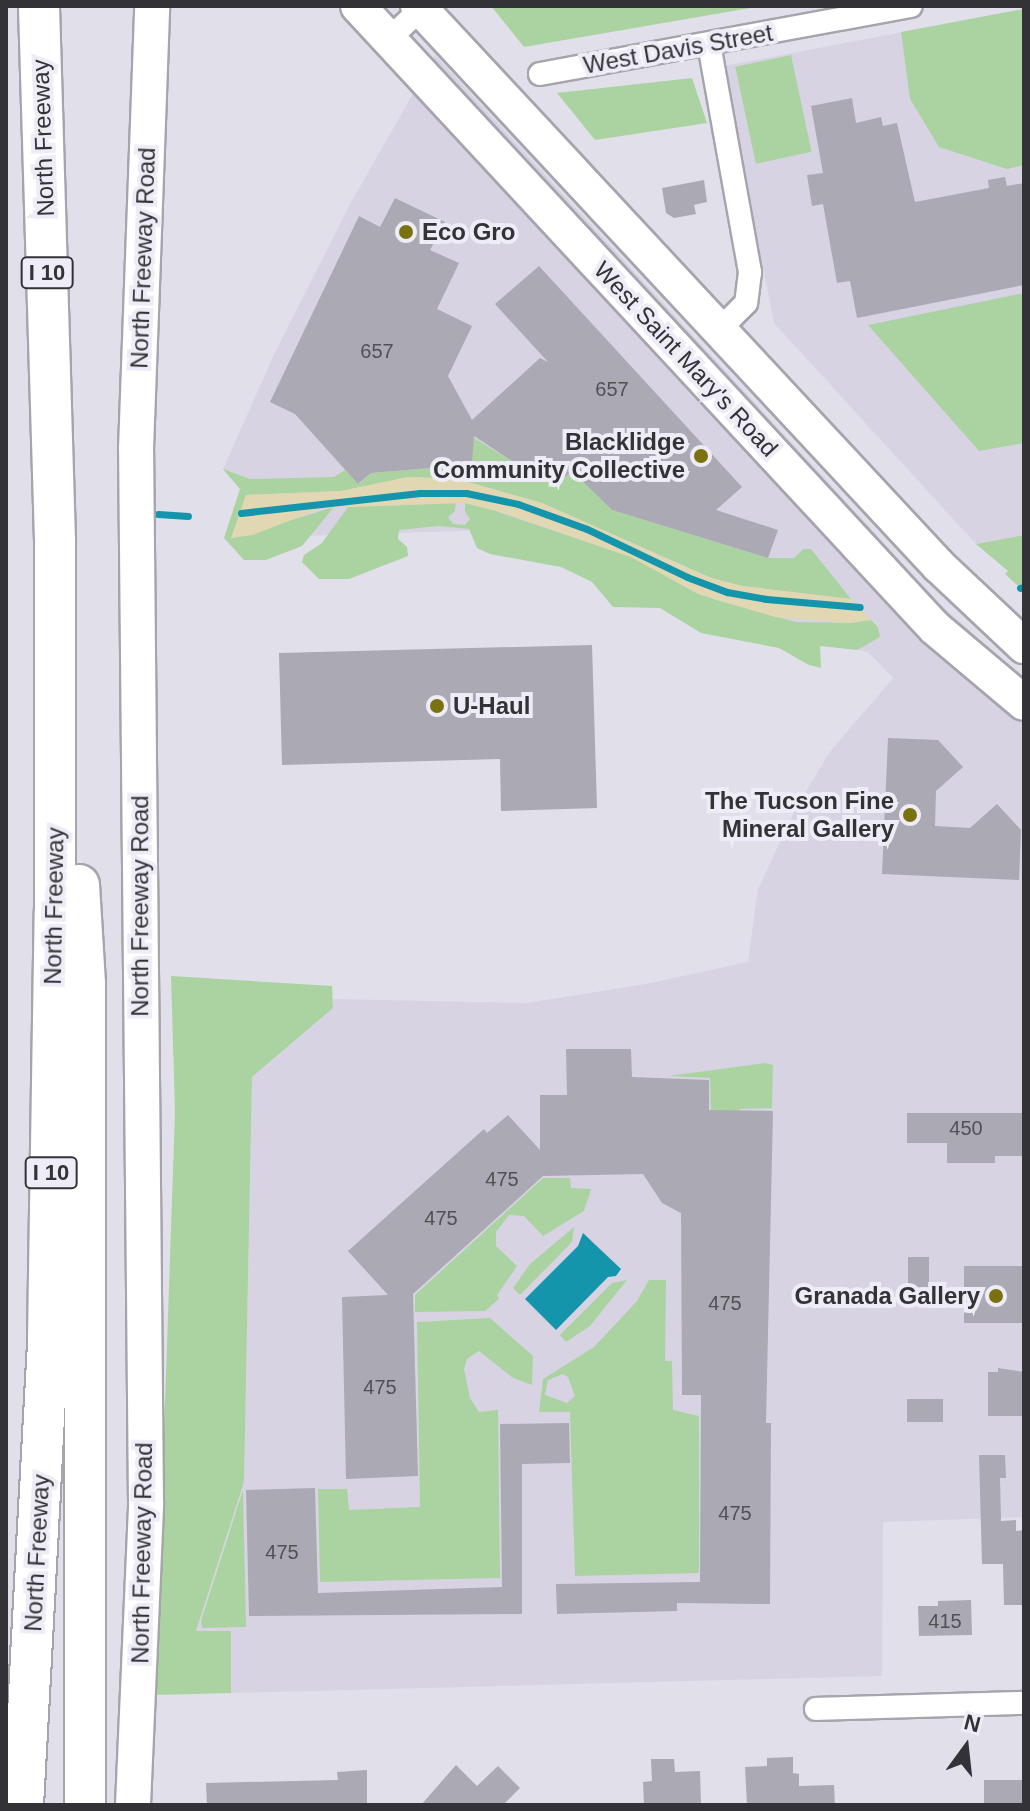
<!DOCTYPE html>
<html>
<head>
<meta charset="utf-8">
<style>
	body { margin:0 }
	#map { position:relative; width:1030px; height:1811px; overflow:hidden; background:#e1dfe9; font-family:Arial,sans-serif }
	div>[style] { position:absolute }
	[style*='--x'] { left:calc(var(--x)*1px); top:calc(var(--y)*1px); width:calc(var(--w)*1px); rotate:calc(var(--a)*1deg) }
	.built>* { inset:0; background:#d7d3e3 }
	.green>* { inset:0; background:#abd3a1; transform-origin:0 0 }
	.sand>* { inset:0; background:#e1d7b2 }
	.water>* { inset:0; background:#1495ac }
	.stream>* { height:7px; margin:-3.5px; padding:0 3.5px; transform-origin:3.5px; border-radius:3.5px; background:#1495ac }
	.building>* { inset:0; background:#aba9b3; transform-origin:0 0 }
	.roads { filter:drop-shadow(2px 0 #a6a4ad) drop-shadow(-2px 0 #a6a4ad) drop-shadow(0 2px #a6a4ad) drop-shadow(0 -2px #a6a4ad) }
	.street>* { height:22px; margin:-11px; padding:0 11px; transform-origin:11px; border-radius:11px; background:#fff }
	.primary>* { height:34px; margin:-17px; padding:0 17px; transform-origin:17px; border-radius:17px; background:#fff }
	.highway>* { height:40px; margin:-20px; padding:0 20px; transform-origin:20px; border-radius:20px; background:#fff }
	.dots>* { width:22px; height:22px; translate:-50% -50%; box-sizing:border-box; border:4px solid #eeecf6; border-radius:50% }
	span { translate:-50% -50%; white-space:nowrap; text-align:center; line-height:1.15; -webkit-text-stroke:8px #eeecf6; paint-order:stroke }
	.number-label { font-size:20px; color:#515055 }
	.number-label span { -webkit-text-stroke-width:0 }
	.shield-label span { padding:2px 6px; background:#eeecf6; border:2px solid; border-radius:6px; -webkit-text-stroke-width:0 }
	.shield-label { font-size:22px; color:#333236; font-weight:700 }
	.street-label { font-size:24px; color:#333236 }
	.poi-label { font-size:24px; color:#333236; font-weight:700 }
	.left { translate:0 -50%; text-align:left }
	.right { translate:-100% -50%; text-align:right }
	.frame { position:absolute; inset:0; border:8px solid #333236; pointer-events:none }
	.north { position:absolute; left:926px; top:1707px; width:80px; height:80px; -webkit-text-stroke:6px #eeecf6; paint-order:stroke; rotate:15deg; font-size:22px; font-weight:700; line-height:32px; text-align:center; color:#333236 }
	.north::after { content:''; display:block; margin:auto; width:28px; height:36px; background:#333236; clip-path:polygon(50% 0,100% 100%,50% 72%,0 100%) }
</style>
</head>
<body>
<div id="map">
	<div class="built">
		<i style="clip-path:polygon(1024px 9px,1024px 535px,976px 544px,774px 323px,724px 66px)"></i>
		<i style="clip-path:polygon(435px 55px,939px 603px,1024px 680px,1024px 1517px,883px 1522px,882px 1676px,231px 1693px,231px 1632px,196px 1631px,244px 1482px,252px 1077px,333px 1008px,333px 999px,527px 1003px,646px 984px,748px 962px,758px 889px,795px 810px,829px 753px,893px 678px,868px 652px,704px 610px,494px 530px,231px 538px,245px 495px,223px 469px,272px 359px,349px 206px)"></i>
	</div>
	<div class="green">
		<i style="clip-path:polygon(491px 6px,762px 6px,524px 47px)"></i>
		<i style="clip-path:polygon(1024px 9px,1024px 165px,1007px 169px,939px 147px,910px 99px,901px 32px)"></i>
		<i style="left:791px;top:55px;width:99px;height:57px;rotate:78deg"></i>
		<i style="clip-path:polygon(692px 78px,707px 123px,595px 140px,557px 93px)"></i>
		<i style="clip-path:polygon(1024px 293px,1024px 443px,979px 451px,868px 325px)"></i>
		<i style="clip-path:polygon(474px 438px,512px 461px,564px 478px,572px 471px,612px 510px,768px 558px,794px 558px,803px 549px,811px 549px,851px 599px,742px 586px,714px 579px,542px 503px,457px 479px,414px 477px,341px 491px,246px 495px,232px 538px,334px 507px,302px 546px,266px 560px,244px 560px,224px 538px,240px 489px,223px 469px,250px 479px,334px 477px,345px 470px,359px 484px,371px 473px,466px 465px)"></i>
		<i style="clip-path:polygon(456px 502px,455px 511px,448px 517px,453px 524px,465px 525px,470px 519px,465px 512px,465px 503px,475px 504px,631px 557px,713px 599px,796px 622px,849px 623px,871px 620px,878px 627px,880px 637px,857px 650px,820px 646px,821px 668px,809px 665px,779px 648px,701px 633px,660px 608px,613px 607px,592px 582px,561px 567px,490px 554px,477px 548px,469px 529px,438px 526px,399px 530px,398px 539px,407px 547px,408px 556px,349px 579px,319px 579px,302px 562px,304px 555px,322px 543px,348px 507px)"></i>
		<i style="clip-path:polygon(1024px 535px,1024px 586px,1017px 585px,1005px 574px,1008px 571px,976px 544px)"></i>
		<i style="clip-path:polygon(171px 976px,332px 986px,333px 1008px,252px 1077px,244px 1482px,196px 1631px,231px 1631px,231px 1693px,155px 1695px,175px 1112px)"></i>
		<i style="clip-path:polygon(765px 1063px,773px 1065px,772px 1108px,740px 1109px,739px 1115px,711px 1116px,710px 1078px,668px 1076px)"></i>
		<i style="clip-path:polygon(543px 1178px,570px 1178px,571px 1188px,591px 1189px,584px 1211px,543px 1236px,524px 1216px,509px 1215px,496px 1232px,496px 1246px,517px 1266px,497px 1295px,499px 1299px,485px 1311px,415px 1312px,415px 1295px)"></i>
		<i style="clip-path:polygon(574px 1227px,572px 1242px,520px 1295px,513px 1288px,530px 1264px)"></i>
		<i style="clip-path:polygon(627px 1280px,590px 1326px,566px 1342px,560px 1335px,612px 1283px)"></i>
		<i style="clip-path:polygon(evenodd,649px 1280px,666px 1280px,665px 1361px,672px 1361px,673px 1410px,699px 1416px,699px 1573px,575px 1576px,570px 1412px,539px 1412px,543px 1379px,594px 1347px,637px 1301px,649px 1280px,563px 1374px,568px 1377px,575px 1396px,567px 1403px,545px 1395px,548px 1380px,563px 1374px)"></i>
		<i style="clip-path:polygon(490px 1318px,533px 1356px,532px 1385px,513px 1378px,479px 1351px,467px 1359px,464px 1369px,470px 1398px,479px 1412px,498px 1410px,500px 1578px,320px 1582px,318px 1489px,347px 1489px,349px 1510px,420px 1507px,417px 1322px)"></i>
		<i style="clip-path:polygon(243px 1490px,246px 1627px,202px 1628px,201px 1621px)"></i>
	</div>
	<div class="sand">
		<i style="clip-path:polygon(407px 477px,457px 479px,542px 503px,708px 577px,742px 586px,851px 599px,871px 620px,849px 623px,775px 617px,698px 594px,631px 557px,504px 513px,465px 503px,322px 508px,253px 535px,231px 538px,246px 495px,341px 491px)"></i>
	</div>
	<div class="water">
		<i style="clip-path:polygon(583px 1233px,621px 1269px,616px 1276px,608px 1277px,556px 1330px,525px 1299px,578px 1246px)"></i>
	</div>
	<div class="stream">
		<i style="--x:241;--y:513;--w:180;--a:-6.4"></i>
		<i style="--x:420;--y:493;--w:46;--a:0"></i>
		<i style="--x:466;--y:493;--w:53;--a:11.9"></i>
		<i style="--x:518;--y:504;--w:73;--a:19.9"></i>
		<i style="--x:587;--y:529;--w:111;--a:25.6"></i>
		<i style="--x:687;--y:577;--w:43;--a:20.6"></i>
		<i style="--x:727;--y:592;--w:40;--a:10"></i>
		<i style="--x:766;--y:599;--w:94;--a:4.9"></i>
		<i style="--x:158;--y:514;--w:30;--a:4"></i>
		<i style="--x:1020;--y:588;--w:4;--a:-14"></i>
	</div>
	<div class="building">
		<i style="clip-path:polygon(852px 98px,856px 123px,881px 117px,883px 126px,897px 123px,915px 202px,989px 188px,988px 180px,1005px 177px,1007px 186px,1024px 183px,1024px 285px,857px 318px,850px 281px,837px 283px,823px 204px,812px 206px,807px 175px,823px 173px,811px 106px)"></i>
		<i style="clip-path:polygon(704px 180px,707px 202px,694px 205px,696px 214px,674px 218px,666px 213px,662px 188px)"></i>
		<i style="clip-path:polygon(395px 198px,445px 222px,430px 250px,459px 263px,437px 309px,472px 326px,448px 376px,472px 420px,540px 358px,548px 362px,495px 304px,539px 266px,742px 487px,716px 510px,778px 530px,768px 558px,612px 510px,572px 471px,564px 478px,512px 461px,474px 436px,472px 462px,466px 462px,466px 465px,371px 473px,358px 484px,295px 414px,270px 402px,359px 216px,380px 227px)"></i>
		<i style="clip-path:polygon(592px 645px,597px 808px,501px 811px,500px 759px,282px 765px,279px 653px)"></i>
		<i style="clip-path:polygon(888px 738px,938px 740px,963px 767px,936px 791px,935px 826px,970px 828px,997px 804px,1021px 830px,1019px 880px,882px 874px)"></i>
		<i style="clip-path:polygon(566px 1049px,631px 1049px,632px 1077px,709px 1080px,709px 1110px,773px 1111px,766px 1423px,771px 1423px,770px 1604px,677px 1603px,677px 1611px,557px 1614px,556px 1584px,700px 1582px,701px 1395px,682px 1395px,681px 1213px,662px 1203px,643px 1174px,543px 1176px,413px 1294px,418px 1476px,346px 1479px,342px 1297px,388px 1295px,348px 1251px,484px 1129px,487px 1133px,508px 1115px,540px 1150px,540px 1095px,567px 1095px)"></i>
		<i style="clip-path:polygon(907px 1113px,1024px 1113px,1024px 1156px,995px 1156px,995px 1163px,947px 1163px,947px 1143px,907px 1143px)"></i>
		<i style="left:908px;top:1257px;width:21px;height:30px"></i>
		<i style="left:964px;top:1266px;width:60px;height:57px"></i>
		<i style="clip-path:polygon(998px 1368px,1024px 1372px,1024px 1416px,988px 1416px,988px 1372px,998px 1372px)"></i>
		<i style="left:907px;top:1399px;width:36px;height:23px"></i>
		<i style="clip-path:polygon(569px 1423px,570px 1463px,522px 1464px,522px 1614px,249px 1616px,246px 1490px,315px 1488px,318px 1593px,502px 1587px,500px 1424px)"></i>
		<i style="clip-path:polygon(979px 1455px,1005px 1455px,1006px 1478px,1000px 1478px,1001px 1521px,1016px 1520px,1016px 1531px,1024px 1530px,1024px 1605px,1004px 1605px,1003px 1564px,982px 1564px)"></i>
		<i style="clip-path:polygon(971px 1600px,972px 1635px,919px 1636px,918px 1606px,938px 1606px,938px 1601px)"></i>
		<i style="clip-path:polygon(793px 1757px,793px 1773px,799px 1774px,799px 1786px,834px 1785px,835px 1805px,747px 1805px,745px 1767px,767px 1766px,767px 1758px)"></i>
		<i style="clip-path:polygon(651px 1759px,674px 1759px,675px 1772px,700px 1771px,701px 1805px,644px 1805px,643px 1782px,652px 1781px)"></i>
		<i style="clip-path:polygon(456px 1765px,477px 1786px,498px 1766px,520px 1788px,503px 1805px,421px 1805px)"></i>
		<i style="clip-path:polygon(367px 1770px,367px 1805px,207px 1805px,206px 1783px,338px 1780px,337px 1772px)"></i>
		<i style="left:1024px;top:1780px;width:25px;height:40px;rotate:90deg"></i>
	</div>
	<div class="roads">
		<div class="street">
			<i style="--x:390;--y:38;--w:47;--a:-43.3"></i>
			<i style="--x:709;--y:44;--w:232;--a:79.8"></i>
			<i style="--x:750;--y:272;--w:31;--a:97"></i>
			<i style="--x:746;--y:303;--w:40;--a:135"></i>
			<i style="--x:540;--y:74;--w:377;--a:-10.4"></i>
			<i style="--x:816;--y:1709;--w:208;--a:-1.7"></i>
		</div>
		<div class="primary">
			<i style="--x:358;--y:6;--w:848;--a:47.15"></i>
			<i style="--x:935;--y:628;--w:116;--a:40.1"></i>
			<i style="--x:418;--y:6;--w:765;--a:47.07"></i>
			<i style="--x:939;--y:566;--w:117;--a:43.3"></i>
			<i style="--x:133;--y:1805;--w:303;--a:-87.5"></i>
			<i style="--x:146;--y:1502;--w:1053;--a:-90.54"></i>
			<i style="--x:136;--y:449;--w:443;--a:-87.9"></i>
		</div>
		<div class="highway">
			<i style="--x:79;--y:885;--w:99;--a:86.5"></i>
			<i style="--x:85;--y:984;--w:821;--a:90"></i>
			<i style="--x:23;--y:1805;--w:468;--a:-86.9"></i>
			<i style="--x:48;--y:1338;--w:426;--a:-89.1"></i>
			<i style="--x:55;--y:912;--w:372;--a:-90"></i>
			<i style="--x:55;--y:540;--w:534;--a:-91.72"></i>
		</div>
	</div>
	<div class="dots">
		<i style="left:406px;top:232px;background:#7a7111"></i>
		<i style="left:701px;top:456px;background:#7a7111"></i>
		<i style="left:437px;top:706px;background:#7a7111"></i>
		<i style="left:910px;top:815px;background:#7a7111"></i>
		<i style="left:996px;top:1296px;background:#7a7111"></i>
	</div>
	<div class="number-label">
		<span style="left:377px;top:351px">657</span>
		<span style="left:612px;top:389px">657</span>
		<span style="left:966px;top:1128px">450</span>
		<span style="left:502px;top:1179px">475</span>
		<span style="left:441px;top:1218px">475</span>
		<span style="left:725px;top:1303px">475</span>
		<span style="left:380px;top:1387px">475</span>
		<span style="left:735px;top:1513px">475</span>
		<span style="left:282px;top:1552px">475</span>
		<span style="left:945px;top:1621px">415</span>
	</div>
	<div class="shield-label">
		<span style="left:47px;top:273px">I 10</span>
		<span style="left:51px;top:1173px">I 10</span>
	</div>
	<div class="street-label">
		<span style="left:678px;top:49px;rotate:-10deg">West Davis Street</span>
		<span style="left:43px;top:138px;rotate:-92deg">North Freeway</span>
		<span style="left:143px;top:258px;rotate:-88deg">North Freeway Road</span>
		<span style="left:686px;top:359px;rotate:47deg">West Saint Mary's Road</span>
		<span style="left:54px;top:906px;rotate:-89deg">North Freeway</span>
		<span style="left:140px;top:906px;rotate:-90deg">North Freeway Road</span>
		<span style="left:37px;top:1553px;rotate:-87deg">North Freeway</span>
		<span style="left:142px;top:1553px;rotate:-89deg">North Freeway Road</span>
	</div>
	<div class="poi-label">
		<span class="left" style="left:422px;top:232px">Eco Gro</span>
		<span class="right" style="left:685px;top:456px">Blacklidge<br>Community Collective</span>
		<span class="left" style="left:453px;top:706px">U-Haul</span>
		<span class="right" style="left:894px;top:815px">The Tucson Fine<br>Mineral Gallery</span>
		<span class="right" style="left:980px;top:1296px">Granada Gallery</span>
	</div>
	<div class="frame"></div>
	<div class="north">N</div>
</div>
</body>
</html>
